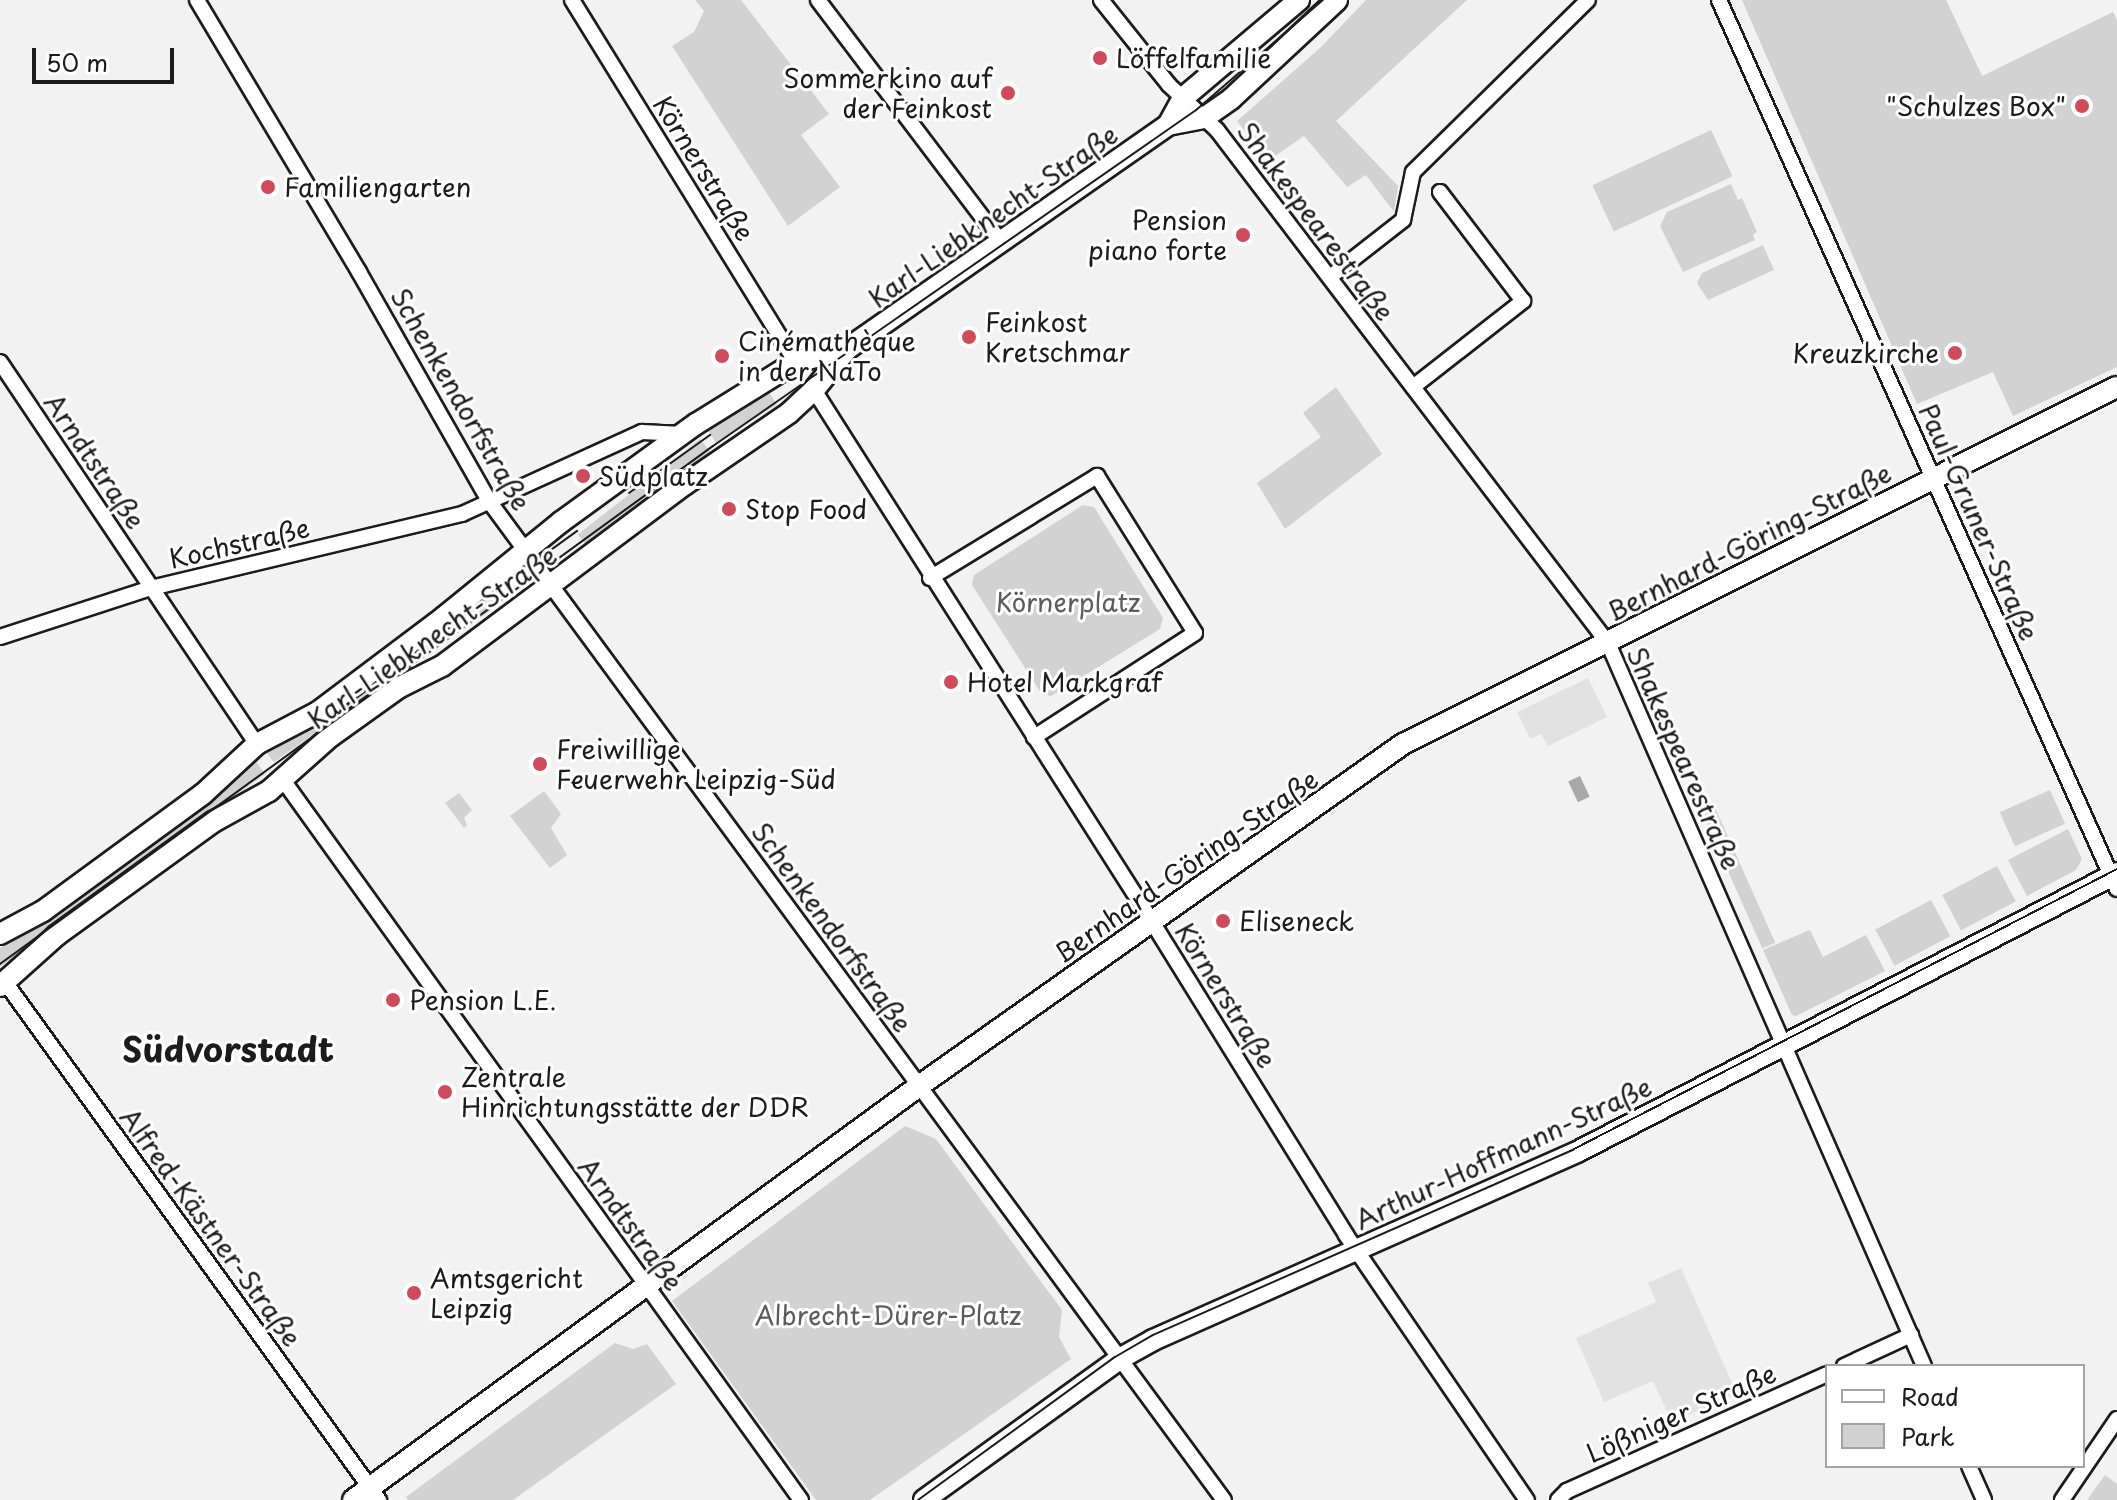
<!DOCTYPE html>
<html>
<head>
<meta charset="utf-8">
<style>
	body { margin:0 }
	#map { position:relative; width:2117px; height:1500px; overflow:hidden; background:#f2f2f2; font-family:"Playpen Sans",sans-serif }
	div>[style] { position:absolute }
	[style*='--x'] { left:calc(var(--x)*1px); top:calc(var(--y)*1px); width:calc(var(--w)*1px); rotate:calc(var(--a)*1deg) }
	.built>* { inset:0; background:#e2e2e2 }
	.green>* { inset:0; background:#d2d2d2; transform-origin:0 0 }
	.water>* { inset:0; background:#a8a8a8; transform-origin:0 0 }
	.roads { filter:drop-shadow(2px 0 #1c1c1c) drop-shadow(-2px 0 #1c1c1c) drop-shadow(0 2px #1c1c1c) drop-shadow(0 -2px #1c1c1c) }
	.street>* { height:14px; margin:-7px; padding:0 7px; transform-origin:7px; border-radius:7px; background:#fff }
	.secondary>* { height:20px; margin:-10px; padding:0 10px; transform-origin:10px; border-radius:10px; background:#fff }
	.tram>* { height:2px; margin:-1px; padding:0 1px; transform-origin:1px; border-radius:1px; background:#1c1c1c }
	.dots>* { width:22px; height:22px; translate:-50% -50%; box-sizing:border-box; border:4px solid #fff; border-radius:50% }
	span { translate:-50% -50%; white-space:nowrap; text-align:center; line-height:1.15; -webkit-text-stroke:6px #fff; paint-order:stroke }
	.poi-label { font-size:26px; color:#1c1c1c }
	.left { translate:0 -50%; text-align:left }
	.right { translate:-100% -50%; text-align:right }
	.street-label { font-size:26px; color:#1c1c1c }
	.park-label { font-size:26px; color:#5c5c5c }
	.district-label { font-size:34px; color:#1c1c1c; font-weight:700 }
	.legend { position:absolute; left:1825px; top:1364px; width:260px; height:104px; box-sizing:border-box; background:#fff; border:2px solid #a4a4a4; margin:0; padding:10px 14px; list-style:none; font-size:24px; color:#1c1c1c }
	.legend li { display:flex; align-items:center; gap:16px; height:40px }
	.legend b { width:40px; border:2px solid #a4a4a4 }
	.scale { position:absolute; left:32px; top:48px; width:142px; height:36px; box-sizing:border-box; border:4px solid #1c1c1c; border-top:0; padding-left:10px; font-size:24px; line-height:28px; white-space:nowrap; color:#1c1c1c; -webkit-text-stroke:6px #fff; paint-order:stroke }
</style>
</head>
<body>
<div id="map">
	<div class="built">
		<i style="clip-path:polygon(1588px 678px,1607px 717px,1548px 746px,1541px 734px,1530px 739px,1517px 712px)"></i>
		<i style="clip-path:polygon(1681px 1268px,1737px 1394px,1672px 1422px,1653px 1381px,1604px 1402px,1576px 1338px,1656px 1302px,1648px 1283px)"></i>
	</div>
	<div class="green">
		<i style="clip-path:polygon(695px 0,741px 0,829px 114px,801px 135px,840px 187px,788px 226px,672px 46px,694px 32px,704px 11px)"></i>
		<i style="clip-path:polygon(1366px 0,1467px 0,1336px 121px,1398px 186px,1394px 212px,1366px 175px,1347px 187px,1304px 136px,1268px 161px,1237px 121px,1320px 48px)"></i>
		<i style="clip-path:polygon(1742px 0,1946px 0,1982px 76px,2113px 12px,2117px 20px,2117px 367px,2013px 416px,1993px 372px,1917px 404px)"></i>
		<i style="left:1711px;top:130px;width:51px;height:131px;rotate:65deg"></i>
		<i style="clip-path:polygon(1731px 184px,1738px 200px,1742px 198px,1757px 232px,1753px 235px,1755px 240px,1683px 272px,1660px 226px,1667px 212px)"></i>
		<i style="clip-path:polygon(1763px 245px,1774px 270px,1708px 300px,1697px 283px,1702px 273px)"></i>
		<i style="clip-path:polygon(1336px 387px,1382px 454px,1285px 529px,1257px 483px,1321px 437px,1303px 413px)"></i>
		<i style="left:769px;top:392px;width:15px;height:72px;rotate:58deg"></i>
		<i style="left:700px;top:439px;width:16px;height:155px;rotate:52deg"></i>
		<i style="clip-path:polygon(1083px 505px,1094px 507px,1163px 618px,1160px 629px,1051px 696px,1041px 693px,972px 585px,974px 575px)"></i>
		<i style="left:489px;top:592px;width:16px;height:274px;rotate:55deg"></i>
		<i style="clip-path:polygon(255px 760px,265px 774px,0 967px,0 948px)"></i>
		<i style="left:2050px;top:790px;width:37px;height:55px;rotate:66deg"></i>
		<i style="clip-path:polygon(544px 791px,561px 814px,551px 828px,567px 855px,550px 868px,510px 816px)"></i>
		<i style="clip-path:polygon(459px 793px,472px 810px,464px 818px,467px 825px,464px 828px,445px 803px)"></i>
		<i style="left:1713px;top:803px;width:153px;height:14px;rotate:66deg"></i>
		<i style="clip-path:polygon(2068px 829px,2082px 859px,2076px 870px,2027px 896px,2008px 860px)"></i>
		<i style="left:1997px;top:866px;width:40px;height:62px;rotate:62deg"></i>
		<i style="left:1931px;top:900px;width:41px;height:63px;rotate:62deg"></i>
		<i style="clip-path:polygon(1810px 930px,1823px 957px,1866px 935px,1885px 971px,1796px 1016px,1792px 1015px,1763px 950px)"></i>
		<i style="clip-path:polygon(905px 1126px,936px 1139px,1062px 1310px,1059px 1337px,1071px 1359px,870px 1500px,816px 1500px,672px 1301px)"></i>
		<i style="clip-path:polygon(615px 1343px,633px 1349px,647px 1344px,676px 1384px,513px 1500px,408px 1500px,406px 1497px)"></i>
		<i style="clip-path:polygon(2105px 1475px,2117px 1484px,2117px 1500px,2087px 1500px)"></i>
	</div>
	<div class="water">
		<i style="left:1580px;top:776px;width:23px;height:13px;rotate:65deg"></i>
	</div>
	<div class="roads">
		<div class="street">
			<i style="--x:197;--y:0;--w:317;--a:59.2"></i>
			<i style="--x:359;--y:272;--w:263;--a:60.4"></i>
			<i style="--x:489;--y:501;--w:1240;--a:53.66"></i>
			<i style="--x:572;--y:0;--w:426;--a:58.3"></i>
			<i style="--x:818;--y:0;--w:303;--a:52.9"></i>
			<i style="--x:1101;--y:0;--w:109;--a:51.3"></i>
			<i style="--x:1169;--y:85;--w:66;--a:43.2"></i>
			<i style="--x:1217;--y:130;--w:645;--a:52.69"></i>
			<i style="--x:1608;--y:643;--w:789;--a:66.39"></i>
			<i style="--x:1719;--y:0;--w:974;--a:65.88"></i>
			<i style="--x:1330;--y:277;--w:93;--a:-38"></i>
			<i style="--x:1403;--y:220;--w:49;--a:-78.2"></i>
			<i style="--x:1413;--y:172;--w:245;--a:-44.5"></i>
			<i style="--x:0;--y:362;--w:460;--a:56.1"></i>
			<i style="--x:1413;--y:387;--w:140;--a:-38"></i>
			<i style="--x:1523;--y:301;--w:137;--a:-127.3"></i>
			<i style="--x:814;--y:390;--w:609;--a:57.54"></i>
			<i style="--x:1141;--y:904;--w:389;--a:58.2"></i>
			<i style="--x:1346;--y:1235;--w:321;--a:55.7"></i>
			<i style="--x:930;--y:578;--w:196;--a:-31.4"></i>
			<i style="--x:1097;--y:476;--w:185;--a:58"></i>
			<i style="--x:1195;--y:633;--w:192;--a:147.1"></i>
			<i style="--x:0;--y:637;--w:159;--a:-18"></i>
			<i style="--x:151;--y:588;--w:320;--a:-13.4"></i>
			<i style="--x:462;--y:514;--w:198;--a:-24.5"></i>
			<i style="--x:642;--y:432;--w:41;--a:2.8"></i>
			<i style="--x:283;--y:780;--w:887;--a:54.27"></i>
			<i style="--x:5;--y:982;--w:639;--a:54.17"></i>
			<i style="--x:1844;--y:1366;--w:74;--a:-24.8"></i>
			<i style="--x:1969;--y:1466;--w:37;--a:66"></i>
			<i style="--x:1558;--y:1500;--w:13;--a:-45"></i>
			<i style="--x:1567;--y:1491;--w:285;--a:-24.2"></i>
			<i style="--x:2062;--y:1500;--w:98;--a:-55.8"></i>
		</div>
		<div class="secondary">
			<i style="--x:1168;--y:125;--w:37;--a:-11"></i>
			<i style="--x:1204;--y:118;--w:33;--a:-35"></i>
			<i style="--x:1231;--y:99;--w:145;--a:-43"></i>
			<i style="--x:0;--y:934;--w:49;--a:-28.1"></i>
			<i style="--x:43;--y:911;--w:198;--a:-36.2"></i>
			<i style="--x:203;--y:794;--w:74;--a:-42.8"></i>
			<i style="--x:257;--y:744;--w:69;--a:-27.7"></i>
			<i style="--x:318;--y:712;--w:158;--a:-37"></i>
			<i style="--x:444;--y:617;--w:151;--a:-39.1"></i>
			<i style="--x:561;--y:522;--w:167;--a:-36"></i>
			<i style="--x:696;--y:424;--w:118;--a:-31.8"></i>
			<i style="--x:796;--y:362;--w:53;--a:-14.3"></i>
			<i style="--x:0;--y:986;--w:76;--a:-41.8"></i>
			<i style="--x:57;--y:935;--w:193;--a:-35.9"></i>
			<i style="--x:213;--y:822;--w:64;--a:-29"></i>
			<i style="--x:269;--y:791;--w:83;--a:-41.6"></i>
			<i style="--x:331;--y:736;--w:82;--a:-35.6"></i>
			<i style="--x:398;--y:688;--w:49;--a:-26.6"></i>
			<i style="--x:442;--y:666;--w:302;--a:-36.8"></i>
			<i style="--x:684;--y:485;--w:127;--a:-34.4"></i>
			<i style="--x:789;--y:413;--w:34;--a:-43"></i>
			<i style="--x:814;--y:390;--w:53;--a:-51.2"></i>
			<i style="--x:847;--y:349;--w:391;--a:-34.9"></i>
			<i style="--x:1168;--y:125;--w:31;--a:-61"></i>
			<i style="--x:1183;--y:98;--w:152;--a:-40.2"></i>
			<i style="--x:353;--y:1500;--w:701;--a:-36.18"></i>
			<i style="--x:919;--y:1086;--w:593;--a:-35.25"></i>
			<i style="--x:1403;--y:744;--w:798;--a:-26.57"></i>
			<i style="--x:924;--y:1500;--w:243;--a:-35.8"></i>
			<i style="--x:1121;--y:1358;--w:37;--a:-29"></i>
			<i style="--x:1153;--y:1340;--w:464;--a:-23.9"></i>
			<i style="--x:1577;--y:1152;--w:608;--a:-27.32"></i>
		</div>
	</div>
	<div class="tram">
		<i style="--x:629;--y:493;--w:100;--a:-35.6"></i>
		<i style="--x:493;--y:592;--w:104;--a:-36"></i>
		<i style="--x:0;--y:964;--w:881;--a:-36"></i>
		<i style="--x:713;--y:446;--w:588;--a:-34.82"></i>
		<i style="--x:1196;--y:110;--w:168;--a:-40.9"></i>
		<i style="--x:918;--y:1500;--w:243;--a:-36"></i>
		<i style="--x:1115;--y:1357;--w:44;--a:-30.1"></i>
		<i style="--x:1153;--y:1335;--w:460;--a:-23.8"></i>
		<i style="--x:1574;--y:1149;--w:611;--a:-27.28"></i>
	</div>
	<div class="dots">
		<i style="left:1100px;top:58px;background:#d1495b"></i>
		<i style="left:1008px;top:93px;background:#d1495b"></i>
		<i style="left:2082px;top:106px;background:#d1495b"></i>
		<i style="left:268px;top:187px;background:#d1495b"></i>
		<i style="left:1243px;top:235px;background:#d1495b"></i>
		<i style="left:969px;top:337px;background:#d1495b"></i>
		<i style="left:1955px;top:353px;background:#d1495b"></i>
		<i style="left:722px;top:356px;background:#d1495b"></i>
		<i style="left:583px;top:476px;background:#d1495b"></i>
		<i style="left:729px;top:509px;background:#d1495b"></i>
		<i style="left:951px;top:682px;background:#d1495b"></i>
		<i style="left:540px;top:764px;background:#d1495b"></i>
		<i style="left:1223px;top:921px;background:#d1495b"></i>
		<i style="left:393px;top:1000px;background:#d1495b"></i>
		<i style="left:445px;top:1092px;background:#d1495b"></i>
		<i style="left:414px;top:1293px;background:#d1495b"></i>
	</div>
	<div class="poi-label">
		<span class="left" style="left:1116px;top:58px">Löffelfamilie</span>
		<span class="right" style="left:992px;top:93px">Sommerkino auf<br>der Feinkost</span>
		<span class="right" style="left:2066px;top:106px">"Schulzes Box"</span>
		<span class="left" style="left:284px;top:187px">Familiengarten</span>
		<span class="right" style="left:1227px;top:235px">Pension<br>piano forte</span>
		<span class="left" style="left:985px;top:337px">Feinkost<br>Kretschmar</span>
		<span class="left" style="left:738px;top:356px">Cinémathèque<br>in der NaTo</span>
		<span class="right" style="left:1939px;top:353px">Kreuzkirche</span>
		<span class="left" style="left:599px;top:476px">Südplatz</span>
		<span class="left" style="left:745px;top:509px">Stop Food</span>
		<span class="left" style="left:967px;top:682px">Hotel Markgraf</span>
		<span class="left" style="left:556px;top:764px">Freiwillige<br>Feuerwehr Leipzig-Süd</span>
		<span class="left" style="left:1239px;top:921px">Eliseneck</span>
		<span class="left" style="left:409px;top:1000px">Pension L.E.</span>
		<span class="left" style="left:461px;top:1092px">Zentrale<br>Hinrichtungsstätte der DDR</span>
		<span class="left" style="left:430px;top:1293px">Amtsgericht<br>Leipzig</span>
	</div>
	<div class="street-label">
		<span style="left:704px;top:168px;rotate:58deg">Körnerstraße</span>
		<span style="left:993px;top:216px;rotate:-35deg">Karl-Liebknecht-Straße</span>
		<span style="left:1316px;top:221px;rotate:53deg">Shakespearestraße</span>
		<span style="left:461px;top:399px;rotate:60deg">Schenkendorfstraße</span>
		<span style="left:95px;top:461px;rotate:56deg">Arndtstraße</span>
		<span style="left:1979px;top:522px;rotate:66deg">Paul-Gruner-Straße</span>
		<span style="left:1749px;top:542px;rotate:-27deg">Bernhard-Göring-Straße</span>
		<span style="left:239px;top:543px;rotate:-13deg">Kochstraße</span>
		<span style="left:432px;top:637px;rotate:-35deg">Karl-Liebknecht-Straße</span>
		<span style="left:1684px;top:758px;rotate:66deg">Shakespearestraße</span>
		<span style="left:1186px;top:866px;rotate:-35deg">Bernhard-Göring-Straße</span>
		<span style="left:832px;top:927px;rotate:54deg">Schenkendorfstraße</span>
		<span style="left:1226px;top:995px;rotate:58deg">Körnerstraße</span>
		<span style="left:1503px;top:1153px;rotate:-25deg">Arthur-Hoffmann-Straße</span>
		<span style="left:631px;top:1224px;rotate:54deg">Arndtstraße</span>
		<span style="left:211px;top:1227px;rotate:54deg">Alfred-Kästner-Straße</span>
		<span style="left:1681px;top:1413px;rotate:-24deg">Lößniger Straße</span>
	</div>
	<div class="park-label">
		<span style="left:1068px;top:602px">Körnerplatz</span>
		<span style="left:888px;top:1315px">Albrecht-Dürer-Platz</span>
	</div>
	<div class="district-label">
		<span style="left:228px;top:1049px">Südvorstadt</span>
	</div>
	<ul class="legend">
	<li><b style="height:10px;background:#fff"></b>Road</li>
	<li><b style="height:22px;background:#d2d2d2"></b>Park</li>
	</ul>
	<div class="scale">50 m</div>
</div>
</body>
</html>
